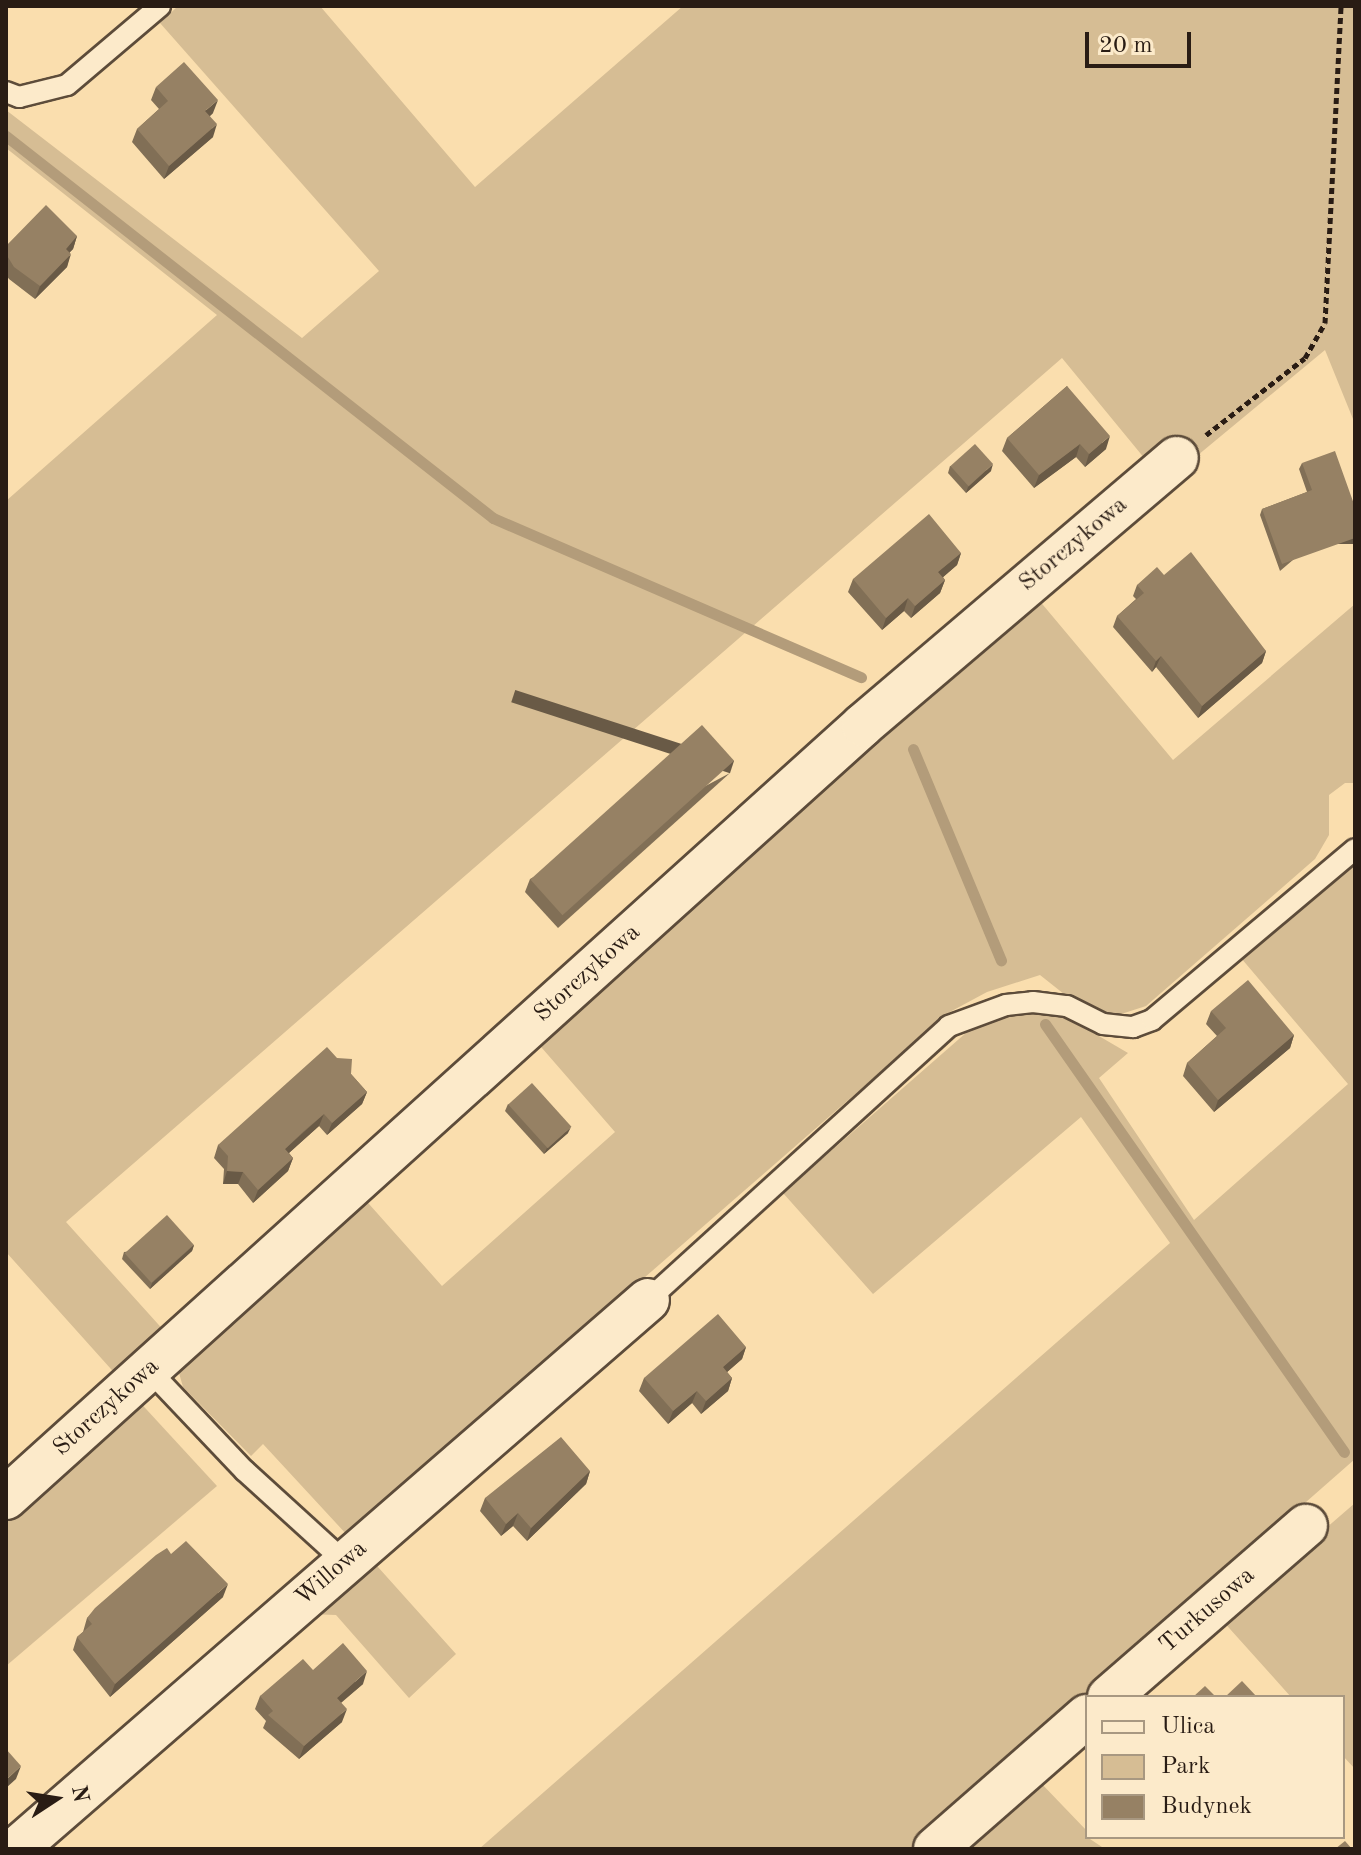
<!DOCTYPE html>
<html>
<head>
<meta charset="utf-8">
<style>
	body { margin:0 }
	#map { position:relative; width:1361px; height:1855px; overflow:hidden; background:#fadeae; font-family:"Old Standard TT",serif }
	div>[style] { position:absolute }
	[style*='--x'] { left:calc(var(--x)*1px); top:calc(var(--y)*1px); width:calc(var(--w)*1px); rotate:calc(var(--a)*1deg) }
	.green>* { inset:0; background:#d6bd94 }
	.stream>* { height:11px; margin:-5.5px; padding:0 5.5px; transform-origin:5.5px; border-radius:5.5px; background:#b39c7a }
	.path>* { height:5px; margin-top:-2.5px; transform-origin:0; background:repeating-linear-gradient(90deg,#291c14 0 6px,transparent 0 10px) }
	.roads { filter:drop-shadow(2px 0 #5d4c3a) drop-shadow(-2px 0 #5d4c3a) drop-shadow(0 2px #5d4c3a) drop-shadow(0 -2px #5d4c3a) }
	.lane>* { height:20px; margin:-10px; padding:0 10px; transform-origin:10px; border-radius:10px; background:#fceaca }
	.street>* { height:42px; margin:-21px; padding:0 21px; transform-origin:21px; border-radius:21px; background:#fceaca }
	.wall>* { inset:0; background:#816f56 }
	.shaded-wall>* { inset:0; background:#695a46; transform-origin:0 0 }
	.building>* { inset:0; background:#968164; transform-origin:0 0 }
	span { translate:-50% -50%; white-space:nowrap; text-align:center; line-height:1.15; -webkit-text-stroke:6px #fceaca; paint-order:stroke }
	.street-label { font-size:24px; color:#291c14 }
	.frame { position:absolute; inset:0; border:8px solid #291c14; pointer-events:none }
	.legend { position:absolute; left:1085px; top:1695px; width:260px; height:144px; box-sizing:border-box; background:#fceaca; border:2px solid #a89881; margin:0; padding:10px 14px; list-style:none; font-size:24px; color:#291c14 }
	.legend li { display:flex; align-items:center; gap:16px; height:40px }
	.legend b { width:40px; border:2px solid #a89881 }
	.north { position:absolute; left:16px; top:1759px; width:80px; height:80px; -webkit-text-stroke:6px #fceaca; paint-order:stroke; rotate:78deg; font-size:22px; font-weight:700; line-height:32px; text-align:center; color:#291c14 }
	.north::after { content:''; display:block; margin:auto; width:28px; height:36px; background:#291c14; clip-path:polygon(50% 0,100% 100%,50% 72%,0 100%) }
	.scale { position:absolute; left:1085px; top:32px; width:106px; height:36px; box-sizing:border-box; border:4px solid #291c14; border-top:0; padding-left:10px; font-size:24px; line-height:28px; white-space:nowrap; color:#291c14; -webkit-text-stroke:6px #fceaca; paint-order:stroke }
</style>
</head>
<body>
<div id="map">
	<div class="green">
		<i style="clip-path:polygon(178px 6px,320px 6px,475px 187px,683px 6px,1355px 6px,1355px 424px,1325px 350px,1192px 460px,1172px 437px,1145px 459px,1062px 358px,66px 1222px,167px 1334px,119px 1378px,6px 1252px,6px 501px,217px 315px,6px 148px,6px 110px,302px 338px,379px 271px,160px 23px)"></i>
		<i style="clip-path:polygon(1038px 599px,1173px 760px,1355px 604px,1355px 783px,1345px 783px,1329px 795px,1329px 835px,1315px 859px,1146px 1006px,1115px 1016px,1069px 998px,1040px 975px,987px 992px,948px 1013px,348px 1536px,263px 1444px,251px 1456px,183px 1387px,179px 1373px,188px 1350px,361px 1195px,442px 1286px,615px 1132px,535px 1040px)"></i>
		<i style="clip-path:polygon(1355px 863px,1355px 1459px,911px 1849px,479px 1849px,1170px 1243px,1081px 1117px,873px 1294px,783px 1193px,967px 1032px,1009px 1013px,1046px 1011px,1063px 1015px,1128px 1053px,1099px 1078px,1194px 1220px,1348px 1084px,1241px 958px)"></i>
		<i style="clip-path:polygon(135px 1397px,217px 1486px,6px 1666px,6px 1512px)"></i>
		<i style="clip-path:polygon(1355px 1503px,1355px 1769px,1343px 1756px,1343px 1697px,1291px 1697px,1221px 1619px)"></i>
		<i style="clip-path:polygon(369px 1557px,456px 1654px,409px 1698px,336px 1615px,307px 1614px)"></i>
		<i style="clip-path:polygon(1039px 1781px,1087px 1831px,1087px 1837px,1105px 1849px,962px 1849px)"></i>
	</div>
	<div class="stream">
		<i style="--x:6;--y:136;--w:619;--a:38.11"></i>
		<i style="--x:493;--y:518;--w:401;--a:23.4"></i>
		<i style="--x:913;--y:749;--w:229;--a:67.4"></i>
		<i style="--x:1045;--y:1024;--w:522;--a:55.06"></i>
	</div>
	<div class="path">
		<i style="--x:1206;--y:435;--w:125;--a:-37.9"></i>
		<i style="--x:1305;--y:358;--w:40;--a:-60.3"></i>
		<i style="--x:1325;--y:323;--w:317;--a:-87.1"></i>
	</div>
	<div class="roads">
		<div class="lane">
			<i style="--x:6;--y:92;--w:14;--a:21"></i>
			<i style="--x:19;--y:97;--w:49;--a:-14"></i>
			<i style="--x:67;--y:85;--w:122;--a:-40.3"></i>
			<i style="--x:648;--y:1300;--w:407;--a:-42.3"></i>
			<i style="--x:949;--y:1026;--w:61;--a:-20.2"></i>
			<i style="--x:1006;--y:1005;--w:27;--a:-6"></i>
			<i style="--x:1033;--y:1002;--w:34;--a:7"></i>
			<i style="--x:1067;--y:1006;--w:40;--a:26.6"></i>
			<i style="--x:1103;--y:1024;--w:30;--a:6"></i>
			<i style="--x:1133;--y:1027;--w:20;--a:-20"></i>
			<i style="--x:1152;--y:1020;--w:265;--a:-40.1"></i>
			<i style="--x:149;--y:1370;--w:139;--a:46.5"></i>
			<i style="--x:245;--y:1471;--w:135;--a:42.3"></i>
		</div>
		<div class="street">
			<i style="--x:6;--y:1498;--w:1154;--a:-42.05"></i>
			<i style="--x:863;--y:725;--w:412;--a:-40.4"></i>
			<i style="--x:1109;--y:1697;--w:261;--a:-41"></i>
			<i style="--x:16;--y:1849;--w:837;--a:-40.98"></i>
			<i style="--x:935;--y:1849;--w:202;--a:-41.2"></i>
		</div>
	</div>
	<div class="wall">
		<i style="clip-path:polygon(156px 87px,213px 113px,210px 116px,213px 137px,164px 179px,132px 142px,137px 129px,159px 109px,151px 100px)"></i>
		<i style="clip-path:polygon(77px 236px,73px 249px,70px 252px,67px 267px,35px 299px,9px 279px,6px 275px,6px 246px)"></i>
		<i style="clip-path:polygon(1067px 386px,1106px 449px,1085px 467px,1076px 457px,1034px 488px,1002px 451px,1007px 438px)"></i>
		<i style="clip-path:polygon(1302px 463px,1355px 507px,1280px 571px,1260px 515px,1262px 509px,1307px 492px,1299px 469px)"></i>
		<i style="clip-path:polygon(950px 466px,991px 471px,966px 493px,948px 473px)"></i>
		<i style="clip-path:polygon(961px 553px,957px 565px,943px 577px,945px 580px,940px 593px,911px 618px,904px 611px,882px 630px,848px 592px,853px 579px)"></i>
		<i style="clip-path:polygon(1164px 575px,1266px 651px,1262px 663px,1198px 718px,1156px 667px,1152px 672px,1113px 627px,1117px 616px,1136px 599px,1133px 596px,1137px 585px)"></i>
		<i style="clip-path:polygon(730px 773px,558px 928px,525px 892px,530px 879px)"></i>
		<i style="clip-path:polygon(1211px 1011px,1294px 1035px,1290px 1048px,1214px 1112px,1183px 1076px,1187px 1063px,1217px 1036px,1206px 1024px)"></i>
		<i style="clip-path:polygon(351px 1074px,367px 1092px,362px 1104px,327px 1135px,319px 1126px,289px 1153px,293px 1158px,288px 1171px,253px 1203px,238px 1184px,223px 1184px,224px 1169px,214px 1158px,218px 1145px)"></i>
		<i style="clip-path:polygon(508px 1104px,568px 1133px,544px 1154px,505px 1111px)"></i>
		<i style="clip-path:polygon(194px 1245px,192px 1251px,150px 1289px,122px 1259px,124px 1252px)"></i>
		<i style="clip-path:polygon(746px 1347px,742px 1359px,727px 1372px,732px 1378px,728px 1391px,701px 1414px,692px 1403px,668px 1424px,639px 1391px,644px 1378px)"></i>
		<i style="clip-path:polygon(590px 1471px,586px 1484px,527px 1541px,513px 1526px,501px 1536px,480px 1511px,485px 1498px)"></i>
		<i style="clip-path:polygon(171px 1554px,223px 1597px,110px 1697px,73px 1650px,77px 1637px,83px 1632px,87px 1618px)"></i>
		<i style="clip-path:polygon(313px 1670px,363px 1684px,341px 1703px,342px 1722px,299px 1759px,263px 1728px,266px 1721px,255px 1709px,260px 1696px)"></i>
	</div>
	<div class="shaded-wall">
		<i style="clip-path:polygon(218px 100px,213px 113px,201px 124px,205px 111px)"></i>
		<i style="clip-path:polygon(217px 124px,213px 137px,164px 179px,169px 166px)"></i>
		<i style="clip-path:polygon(77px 236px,73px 249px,61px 261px,66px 249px)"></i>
		<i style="clip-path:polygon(71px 254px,67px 267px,35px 299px,40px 286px)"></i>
		<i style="clip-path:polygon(1110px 436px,1106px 449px,1085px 467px,1089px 454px)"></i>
		<i style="clip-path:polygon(1080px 444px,1076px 457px,1034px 488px,1039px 475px)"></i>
		<i style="clip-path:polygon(993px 464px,991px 471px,966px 493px,968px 487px)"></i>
		<i style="left:1355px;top:538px;width:6px;height:77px;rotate:90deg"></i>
		<i style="clip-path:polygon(961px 553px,957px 565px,934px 585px,938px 572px)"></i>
		<i style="clip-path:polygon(945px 580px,940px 593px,911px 618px,915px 606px)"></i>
		<i style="clip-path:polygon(908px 598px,904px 611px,882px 630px,886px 618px)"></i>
		<i style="clip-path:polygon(1266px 651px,1262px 663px,1198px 718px,1202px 706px)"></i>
		<i style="clip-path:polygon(1161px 656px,1156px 667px,1152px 672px,1156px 661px)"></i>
		<i style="left:734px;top:761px;width:13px;height:230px;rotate:108deg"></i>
		<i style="clip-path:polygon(1294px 1035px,1290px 1048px,1214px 1112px,1218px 1100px)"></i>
		<i style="clip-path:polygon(367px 1092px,362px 1104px,327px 1135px,332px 1123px)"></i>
		<i style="clip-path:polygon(324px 1114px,319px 1126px,280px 1161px,285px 1149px)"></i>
		<i style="clip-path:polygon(571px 1127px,568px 1133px,544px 1154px,547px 1148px)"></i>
		<i style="clip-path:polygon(293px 1158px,288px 1171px,253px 1203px,258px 1190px)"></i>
		<i style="clip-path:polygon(227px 1171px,243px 1172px,238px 1184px,223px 1184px)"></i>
		<i style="clip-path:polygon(194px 1245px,192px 1251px,150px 1289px,152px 1283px)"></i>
		<i style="clip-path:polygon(746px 1347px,742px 1359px,718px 1380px,723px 1367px)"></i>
		<i style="clip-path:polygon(732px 1378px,728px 1391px,701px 1414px,706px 1401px)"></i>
		<i style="clip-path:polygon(697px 1391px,692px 1403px,668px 1424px,673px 1411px)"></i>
		<i style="clip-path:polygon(590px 1471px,586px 1484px,527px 1541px,531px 1528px)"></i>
		<i style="clip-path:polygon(518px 1513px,513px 1526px,501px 1536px,506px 1524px)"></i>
		<i style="clip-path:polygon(228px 1584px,223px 1597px,110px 1697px,115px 1684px)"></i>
		<i style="clip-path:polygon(367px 1671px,363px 1684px,332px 1710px,337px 1698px)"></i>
		<i style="clip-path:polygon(347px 1709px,342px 1722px,299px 1759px,304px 1746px)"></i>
		<i style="clip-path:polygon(21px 1766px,16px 1779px,6px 1788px,6px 1780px)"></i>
	</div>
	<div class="building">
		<i style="clip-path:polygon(184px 62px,218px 100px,205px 111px,217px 124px,169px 166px,137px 129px,168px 101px,156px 87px)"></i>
		<i style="clip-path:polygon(46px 205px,77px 236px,66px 249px,71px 254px,40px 286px,14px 267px,6px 254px,6px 246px)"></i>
		<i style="clip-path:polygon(1067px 386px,1110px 436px,1089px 454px,1080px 444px,1039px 475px,1007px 438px)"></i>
		<i style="left:975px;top:444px;width:27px;height:33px;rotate:48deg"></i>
		<i style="clip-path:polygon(1335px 451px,1355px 507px,1355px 538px,1282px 564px,1262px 509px,1312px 490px,1302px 463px)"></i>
		<i style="clip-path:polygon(929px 514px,961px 553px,938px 572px,945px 580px,915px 606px,908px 598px,886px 618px,853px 579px)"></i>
		<i style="clip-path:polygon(1191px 552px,1266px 651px,1202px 706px,1161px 656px,1156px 661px,1117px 616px,1144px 593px,1137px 585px,1157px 567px,1164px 575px)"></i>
		<i style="left:702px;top:725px;width:48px;height:231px;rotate:48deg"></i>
		<i style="clip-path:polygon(1248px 980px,1294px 1035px,1218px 1100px,1187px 1063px,1226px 1028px,1211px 1011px)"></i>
		<i style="clip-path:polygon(327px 1047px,337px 1058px,352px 1059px,351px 1074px,367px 1092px,332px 1123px,324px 1114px,304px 1131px,285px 1149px,293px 1158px,258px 1190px,243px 1172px,227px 1171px,228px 1156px,218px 1145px)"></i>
		<i style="left:532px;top:1083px;width:59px;height:32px;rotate:48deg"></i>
		<i style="left:167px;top:1215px;width:40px;height:57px;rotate:48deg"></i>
		<i style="clip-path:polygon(718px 1314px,746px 1347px,723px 1367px,732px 1378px,706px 1401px,697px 1391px,673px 1411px,644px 1378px)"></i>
		<i style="clip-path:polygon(561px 1437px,590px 1471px,531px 1528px,518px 1513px,506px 1524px,485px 1498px)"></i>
		<i style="clip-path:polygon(186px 1541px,228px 1584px,115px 1684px,77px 1637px,92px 1624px,87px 1618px,95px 1608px,156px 1555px,167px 1548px,171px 1554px)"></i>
		<i style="clip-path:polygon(343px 1643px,367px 1671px,337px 1698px,347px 1709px,304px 1746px,268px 1715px,273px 1711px,260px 1696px,303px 1659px,313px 1670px)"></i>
		<i style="clip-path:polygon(1242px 1681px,1257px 1697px,1225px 1697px)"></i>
		<i style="clip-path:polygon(1205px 1686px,1216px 1697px,1193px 1697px)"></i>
		<i style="clip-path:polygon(6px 1749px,21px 1766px,6px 1780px)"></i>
		<i style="clip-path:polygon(1345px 1841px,1352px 1849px,1335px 1849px)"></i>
	</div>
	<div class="street-label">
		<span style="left:1074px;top:545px;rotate:-40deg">Storczykowa</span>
		<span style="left:588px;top:974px;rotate:-42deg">Storczykowa</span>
		<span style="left:107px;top:1408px;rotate:-42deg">Storczykowa</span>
		<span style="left:332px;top:1574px;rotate:-41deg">Willowa</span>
		<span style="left:1208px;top:1611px;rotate:-41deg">Turkusowa</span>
	</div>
	<div class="frame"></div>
	<ul class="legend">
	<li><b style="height:10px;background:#fceaca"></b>Ulica</li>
	<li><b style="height:22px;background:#d6bd94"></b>Park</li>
	<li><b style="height:22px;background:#968164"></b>Budynek</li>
	</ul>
	<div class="north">N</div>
	<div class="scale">20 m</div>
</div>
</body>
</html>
